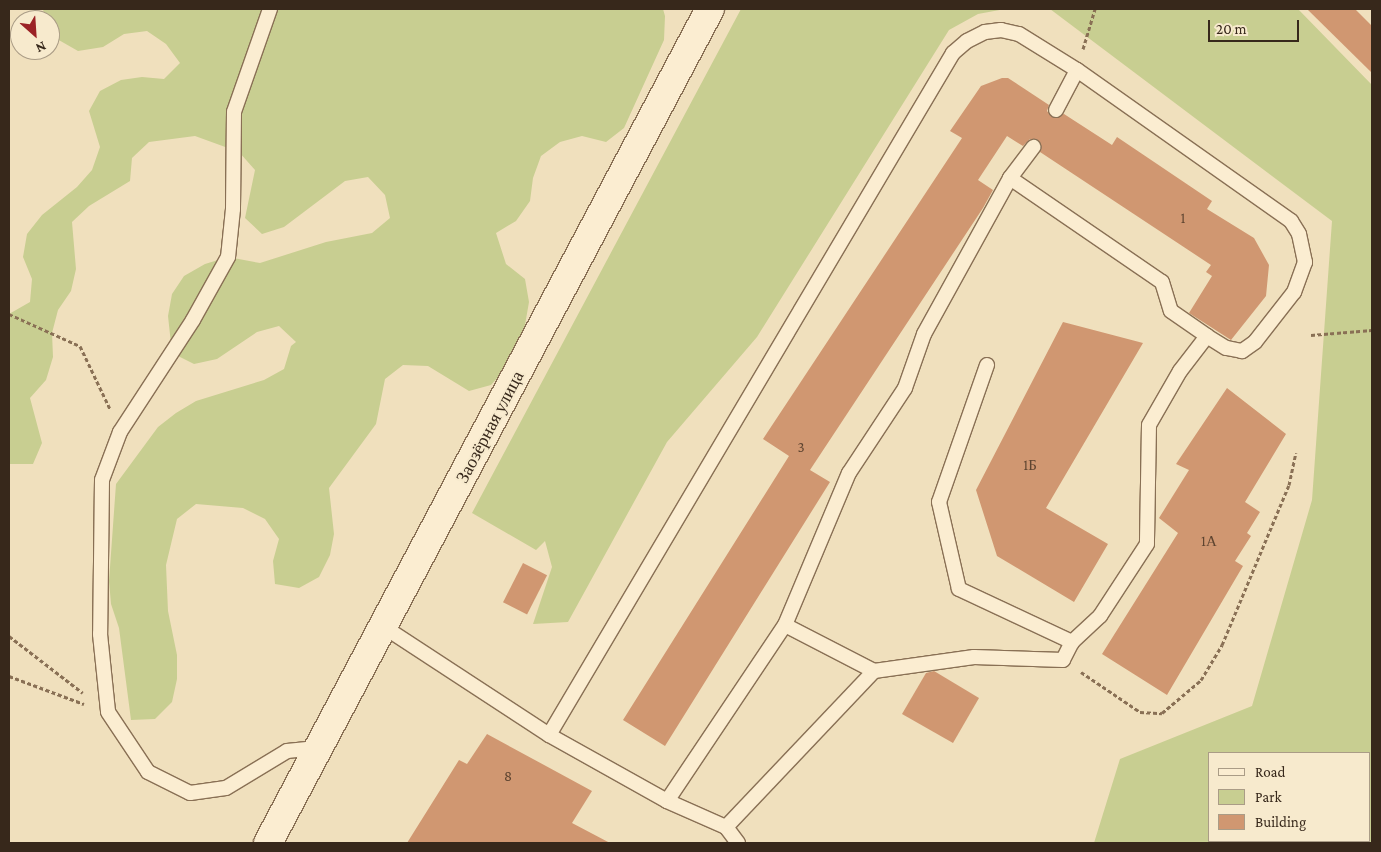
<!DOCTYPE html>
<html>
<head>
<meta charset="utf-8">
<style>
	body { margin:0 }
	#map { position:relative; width:1381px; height:852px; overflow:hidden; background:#f0e0bd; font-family:"Crimson Pro",serif }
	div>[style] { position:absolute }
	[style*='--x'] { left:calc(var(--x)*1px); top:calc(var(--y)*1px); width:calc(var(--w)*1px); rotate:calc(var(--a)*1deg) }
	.green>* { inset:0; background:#c8ce91 }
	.building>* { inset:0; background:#d09771; transform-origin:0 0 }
	.path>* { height:3px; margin-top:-1.5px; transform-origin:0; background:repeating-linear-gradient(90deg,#897055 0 4px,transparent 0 6.5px) }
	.roads { filter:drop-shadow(1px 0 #897055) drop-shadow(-1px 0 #897055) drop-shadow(0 1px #897055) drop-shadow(0 -1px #897055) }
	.lane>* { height:14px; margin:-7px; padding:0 7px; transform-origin:7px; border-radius:7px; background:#fbedd1 }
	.street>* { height:28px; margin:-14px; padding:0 14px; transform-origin:14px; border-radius:14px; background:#fbedd1 }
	span { translate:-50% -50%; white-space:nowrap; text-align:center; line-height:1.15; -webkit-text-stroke:4px #f7eacd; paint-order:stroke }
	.number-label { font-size:15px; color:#5d4430 }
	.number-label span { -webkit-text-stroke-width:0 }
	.street-label { font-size:18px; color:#37281b }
	.frame { position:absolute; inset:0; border:10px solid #37281b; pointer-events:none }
	.legend { position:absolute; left:1208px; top:752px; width:162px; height:90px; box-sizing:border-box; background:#f7eacd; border:1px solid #aa9c86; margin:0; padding:6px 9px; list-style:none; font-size:15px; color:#37281b }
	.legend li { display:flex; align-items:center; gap:10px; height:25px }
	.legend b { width:25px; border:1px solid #aa9c86 }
	.north { position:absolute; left:10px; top:10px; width:50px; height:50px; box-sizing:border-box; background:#f7eacd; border:1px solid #aa9c86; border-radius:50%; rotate:154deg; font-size:14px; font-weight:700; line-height:20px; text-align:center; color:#37281b }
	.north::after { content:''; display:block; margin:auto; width:18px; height:22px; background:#9b2225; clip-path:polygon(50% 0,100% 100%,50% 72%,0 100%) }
	.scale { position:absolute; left:1208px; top:20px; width:91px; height:22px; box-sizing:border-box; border:2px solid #37281b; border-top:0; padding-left:6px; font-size:15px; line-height:18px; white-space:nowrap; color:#37281b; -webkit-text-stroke:4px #f7eacd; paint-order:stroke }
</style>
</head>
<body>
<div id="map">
	<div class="green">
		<i style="clip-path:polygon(43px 9px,663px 9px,665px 16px,664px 40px,624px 128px,606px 142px,582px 136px,560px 142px,541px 156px,533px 178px,530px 201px,516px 221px,496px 233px,506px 264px,525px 279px,529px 302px,525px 325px,506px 368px,491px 385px,469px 391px,428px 366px,403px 365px,385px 379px,376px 424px,329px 488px,334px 534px,330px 555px,319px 577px,299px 588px,275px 584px,273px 561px,279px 539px,265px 519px,243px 508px,196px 504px,177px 519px,166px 565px,168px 611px,177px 655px,177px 679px,172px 702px,155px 719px,131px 720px,119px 628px,111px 604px,109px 581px,116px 484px,158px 427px,176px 413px,196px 401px,264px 380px,284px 369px,291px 346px,296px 342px,279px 326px,257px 332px,217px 359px,194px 364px,172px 353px,168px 316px,172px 294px,184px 276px,205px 264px,228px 257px,260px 263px,326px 242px,372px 233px,390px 218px,385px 195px,368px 177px,345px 181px,284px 227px,262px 234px,245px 218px,255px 170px,239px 152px,195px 136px,149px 142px,132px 158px,130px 181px,89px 206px,72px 222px,76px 269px,71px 291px,58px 310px,52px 333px,53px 357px,46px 380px,30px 398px,42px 443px,33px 464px,9px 464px,9px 314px,30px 302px,32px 279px,23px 257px,27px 234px,42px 215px,77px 187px,92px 170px,100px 147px,89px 111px,100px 91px,121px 80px,142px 77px,164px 79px,180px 63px,166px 44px,147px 31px,124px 34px,103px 47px,78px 51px,57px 39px,50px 28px,50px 20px,45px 19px)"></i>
		<i style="clip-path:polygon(741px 9px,1005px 9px,978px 14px,949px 30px,757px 337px,667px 442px,568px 622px,533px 624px,552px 567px,545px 541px,536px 550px,472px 513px)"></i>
		<i style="clip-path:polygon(evenodd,1050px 9px,1298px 9px,1372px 85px,1372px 843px,1094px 843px,1120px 759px,1252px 706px,1312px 500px,1332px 221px,1050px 9px,1210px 753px,1370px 753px,1370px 841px,1210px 841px,1210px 753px)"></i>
	</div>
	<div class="building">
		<i style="clip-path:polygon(1307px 9px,1355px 9px,1372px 26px,1372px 73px)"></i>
		<i style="clip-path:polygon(1002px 78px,1008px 78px,1049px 105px,1047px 111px,1052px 117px,1064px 114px,1112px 145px,1117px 137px,1212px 201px,1207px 209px,1254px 238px,1269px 265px,1266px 296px,1231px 340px,1189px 313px,1212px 276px,1206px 272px,1211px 265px,1040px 152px,1038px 140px,1030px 139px,1023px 146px,1007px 136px,978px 180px,993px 190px,983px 208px,810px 470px,830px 482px,665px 746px,623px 720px,789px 456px,763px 439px,962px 138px,950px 131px,981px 86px)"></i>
		<i style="clip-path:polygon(1063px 322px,1143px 343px,1046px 508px,1108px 544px,1074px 602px,997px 556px,976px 490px)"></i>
		<i style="clip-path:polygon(1227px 388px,1286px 434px,1245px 502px,1260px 512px,1247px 533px,1251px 536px,1235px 561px,1243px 566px,1167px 695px,1102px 654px,1178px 533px,1159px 518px,1189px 470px,1176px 464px)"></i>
		<i style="left:523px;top:563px;width:27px;height:44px;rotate:27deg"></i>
		<i style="clip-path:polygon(934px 671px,979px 698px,953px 743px,902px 714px,926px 673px)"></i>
		<i style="clip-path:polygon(487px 734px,592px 791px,572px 823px,610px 843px,407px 843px,459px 760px,467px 764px)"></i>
	</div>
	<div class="path">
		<i style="--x:1083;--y:49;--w:42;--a:-73.3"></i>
		<i style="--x:9;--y:314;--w:78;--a:24.3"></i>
		<i style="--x:80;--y:346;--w:70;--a:64.5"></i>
		<i style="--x:1311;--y:335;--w:61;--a:-4.7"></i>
		<i style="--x:9;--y:636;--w:93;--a:37.6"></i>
		<i style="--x:1081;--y:672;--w:71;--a:34.1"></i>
		<i style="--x:1140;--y:712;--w:22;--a:3"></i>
		<i style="--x:1162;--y:713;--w:51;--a:-40.2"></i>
		<i style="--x:1201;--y:680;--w:41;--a:-59"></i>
		<i style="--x:1222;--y:645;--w:173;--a:-67.3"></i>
		<i style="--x:1289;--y:485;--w:33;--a:-78"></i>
		<i style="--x:9;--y:676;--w:80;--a:20.5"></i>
	</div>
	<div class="roads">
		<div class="lane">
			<i style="--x:270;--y:9;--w:109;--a:109.3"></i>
			<i style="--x:234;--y:112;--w:97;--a:90.6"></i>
			<i style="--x:233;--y:209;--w:48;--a:95.9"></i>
			<i style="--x:228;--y:257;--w:72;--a:119.1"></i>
			<i style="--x:193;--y:320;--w:134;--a:123.1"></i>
			<i style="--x:120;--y:432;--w:51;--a:110.6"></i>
			<i style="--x:102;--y:480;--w:154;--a:90.7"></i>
			<i style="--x:100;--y:634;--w:78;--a:84.1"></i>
			<i style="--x:108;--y:712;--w:72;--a:56.3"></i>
			<i style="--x:148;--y:772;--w:47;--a:26.6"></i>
			<i style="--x:190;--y:793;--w:36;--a:-8"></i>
			<i style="--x:226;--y:788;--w:71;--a:-31.2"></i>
			<i style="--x:287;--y:751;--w:30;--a:-6"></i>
			<i style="--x:1056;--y:110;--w:45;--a:-62.3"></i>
			<i style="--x:1010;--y:178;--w:39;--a:-53"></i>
			<i style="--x:987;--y:365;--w:145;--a:109.3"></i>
			<i style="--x:939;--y:502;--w:89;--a:77.1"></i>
			<i style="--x:959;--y:589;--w:125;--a:25.1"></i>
			<i style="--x:384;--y:627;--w:197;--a:33.2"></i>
			<i style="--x:549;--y:735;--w:135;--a:29.2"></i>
			<i style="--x:667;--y:801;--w:64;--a:23.8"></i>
			<i style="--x:726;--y:827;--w:20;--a:53"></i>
			<i style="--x:549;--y:735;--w:793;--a:-59.36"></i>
			<i style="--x:953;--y:53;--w:18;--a:-41"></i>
			<i style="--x:967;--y:41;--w:20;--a:-27"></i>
			<i style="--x:985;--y:32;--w:16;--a:-7"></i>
			<i style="--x:1001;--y:30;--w:18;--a:13"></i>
			<i style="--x:1019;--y:34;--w:68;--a:31.8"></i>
			<i style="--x:1077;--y:70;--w:262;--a:35.2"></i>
			<i style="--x:1291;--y:221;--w:15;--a:58"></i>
			<i style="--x:1299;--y:234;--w:29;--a:78"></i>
			<i style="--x:1305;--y:262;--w:32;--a:110"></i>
			<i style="--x:1294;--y:292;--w:63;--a:128"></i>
			<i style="--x:1255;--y:342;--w:16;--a:145"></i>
			<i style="--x:1242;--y:351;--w:16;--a:-169"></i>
			<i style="--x:1226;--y:348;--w:22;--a:-148"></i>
			<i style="--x:667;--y:801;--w:212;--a:-56.2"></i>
			<i style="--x:785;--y:625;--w:165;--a:-67.2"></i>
			<i style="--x:849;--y:473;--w:102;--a:-56.6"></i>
			<i style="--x:905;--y:388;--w:57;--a:-70.6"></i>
			<i style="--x:924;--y:334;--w:178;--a:-61.1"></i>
			<i style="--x:1010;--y:178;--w:184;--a:34.4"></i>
			<i style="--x:1162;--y:282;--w:30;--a:73"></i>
			<i style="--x:1171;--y:311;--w:44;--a:34.8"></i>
			<i style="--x:1207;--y:336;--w:44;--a:127.6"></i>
			<i style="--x:1180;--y:371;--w:62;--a:119.9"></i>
			<i style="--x:1149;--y:425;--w:119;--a:91"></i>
			<i style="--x:1147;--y:544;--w:86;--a:123.1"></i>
			<i style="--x:1100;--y:616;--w:38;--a:137"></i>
			<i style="--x:1072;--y:642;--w:20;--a:117"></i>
			<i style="--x:1063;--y:660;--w:89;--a:-178.1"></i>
			<i style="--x:974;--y:657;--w:101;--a:172"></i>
			<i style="--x:874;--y:671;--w:100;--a:-152.7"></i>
			<i style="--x:726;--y:827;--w:215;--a:-46.5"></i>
		</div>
		<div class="street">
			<i style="--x:268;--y:843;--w:944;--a:-62.08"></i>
		</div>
	</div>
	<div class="number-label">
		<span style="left:1183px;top:219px">1</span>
		<span style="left:801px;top:448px">3</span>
		<span style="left:1030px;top:466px">1Б</span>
		<span style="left:1209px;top:542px">1А</span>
		<span style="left:508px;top:777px">8</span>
	</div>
	<div class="street-label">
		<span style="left:490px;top:427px;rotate:-62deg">Заозёрная улица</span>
	</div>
	<div class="frame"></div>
	<ul class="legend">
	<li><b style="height:6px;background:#fbedd1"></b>Road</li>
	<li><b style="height:14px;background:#c8ce91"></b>Park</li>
	<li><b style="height:14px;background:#d09771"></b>Building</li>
	</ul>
	<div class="north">N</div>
	<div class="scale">20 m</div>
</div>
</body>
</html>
